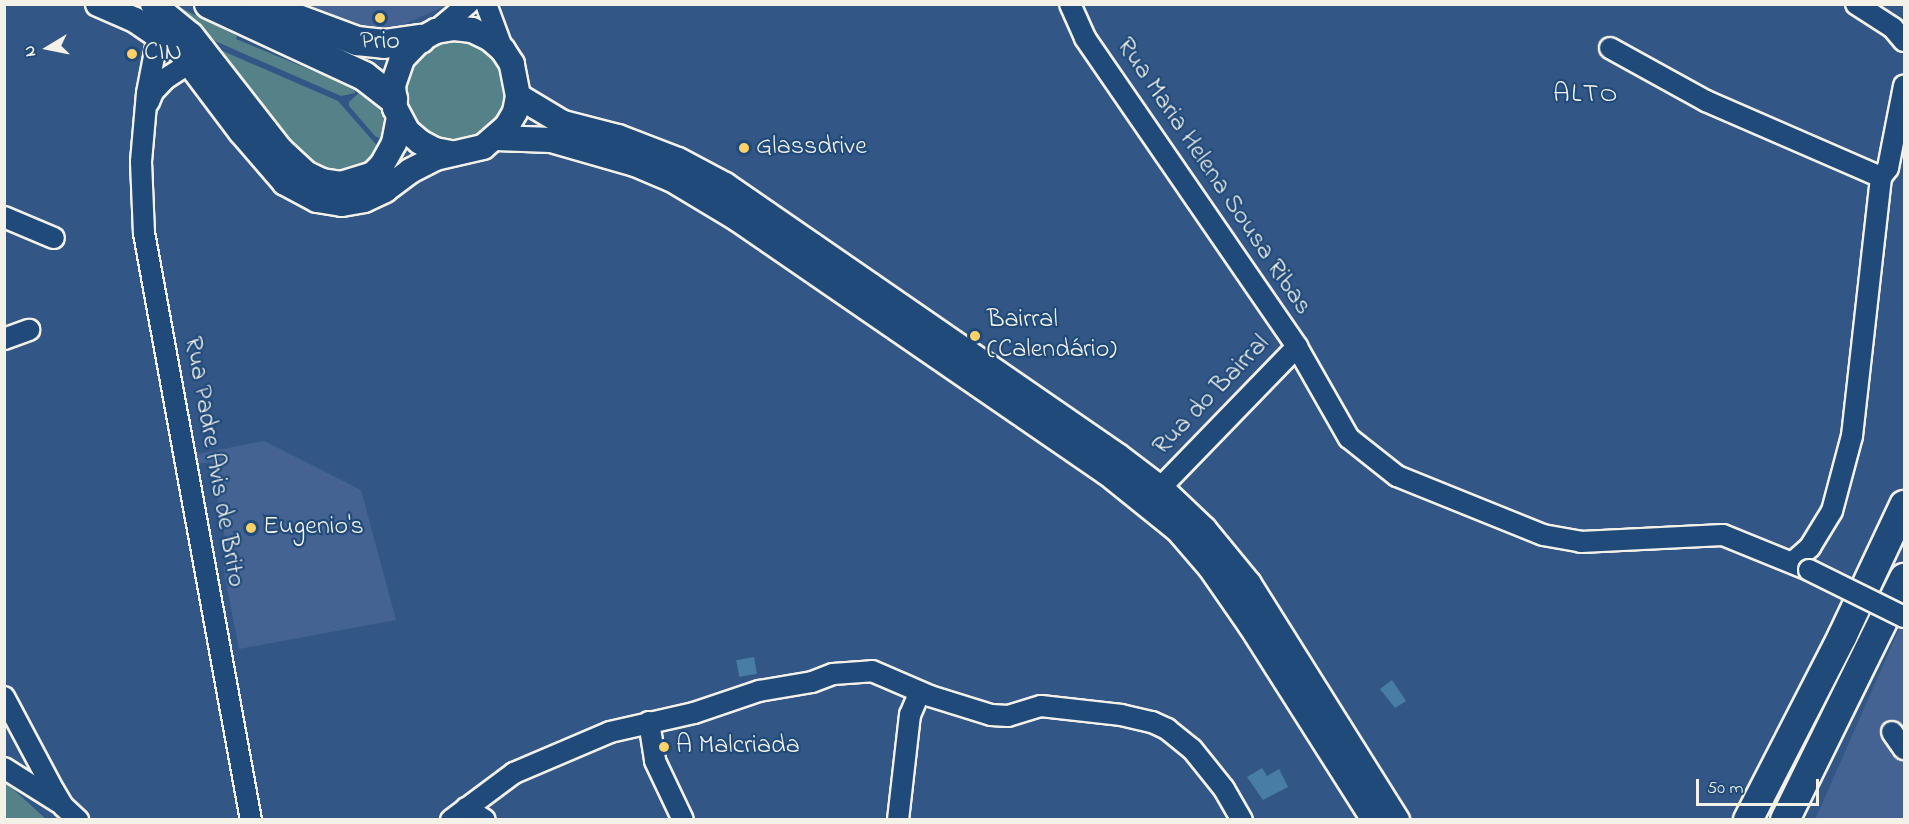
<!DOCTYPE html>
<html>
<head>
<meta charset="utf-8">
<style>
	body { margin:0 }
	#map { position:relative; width:1909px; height:824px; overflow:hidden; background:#325787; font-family:"Indie Flower",sans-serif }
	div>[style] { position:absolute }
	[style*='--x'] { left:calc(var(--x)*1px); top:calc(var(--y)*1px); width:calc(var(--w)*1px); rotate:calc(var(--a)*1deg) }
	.built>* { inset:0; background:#456392 }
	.green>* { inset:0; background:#558189 }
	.round { border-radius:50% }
	.water>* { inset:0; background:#487ea5; transform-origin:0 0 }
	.roads { filter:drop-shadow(2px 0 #f4f1e8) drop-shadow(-2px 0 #f4f1e8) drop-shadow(0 2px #f4f1e8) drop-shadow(0 -2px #f4f1e8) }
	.minor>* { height:20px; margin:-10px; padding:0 10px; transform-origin:10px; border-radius:10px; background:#1f4a7a }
	.major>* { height:24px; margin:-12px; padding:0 12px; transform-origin:12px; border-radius:12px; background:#1f4a7a }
	.highway>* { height:28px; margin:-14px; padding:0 14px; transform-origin:14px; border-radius:14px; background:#1f4a7a }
	.bridges { filter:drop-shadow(2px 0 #f4f1e8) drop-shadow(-2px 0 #f4f1e8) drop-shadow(0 2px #f4f1e8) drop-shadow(0 -2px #f4f1e8) }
	.minor-bridge>* { height:20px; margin:-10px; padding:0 10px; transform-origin:10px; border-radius:10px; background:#1f4a7a }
	.dots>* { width:16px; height:16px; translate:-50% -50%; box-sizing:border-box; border:3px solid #1f4a7a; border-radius:50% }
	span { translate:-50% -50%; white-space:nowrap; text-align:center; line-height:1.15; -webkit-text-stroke:4.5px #1f4a7a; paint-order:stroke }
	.poi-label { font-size:26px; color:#f4f1e8 }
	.left { translate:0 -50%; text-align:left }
	.street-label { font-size:26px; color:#f4f1e8 }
	.neighbourhood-label { font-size:27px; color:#f4f1e8; letter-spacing:1.5px }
	.frame { position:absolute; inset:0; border:6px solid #f4f1e8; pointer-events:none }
	.north { position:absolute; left:18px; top:18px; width:60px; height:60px; -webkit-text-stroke:4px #1f4a7a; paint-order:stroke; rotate:260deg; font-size:16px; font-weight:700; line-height:24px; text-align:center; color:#f4f1e8 }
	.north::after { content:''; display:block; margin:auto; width:21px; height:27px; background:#f4f1e8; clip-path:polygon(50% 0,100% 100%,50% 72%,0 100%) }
	.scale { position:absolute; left:1696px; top:779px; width:123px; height:27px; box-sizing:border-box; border:3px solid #f4f1e8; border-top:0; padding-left:8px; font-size:18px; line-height:21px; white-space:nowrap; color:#f4f1e8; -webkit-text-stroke:4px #1f4a7a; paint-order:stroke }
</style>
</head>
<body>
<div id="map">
	<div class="built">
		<i style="clip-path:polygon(308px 5px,448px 4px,448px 5px,402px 25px,378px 28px,347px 22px)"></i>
		<i style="clip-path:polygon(264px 441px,361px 490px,396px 620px,239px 649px,223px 567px,230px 565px,211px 462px,195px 464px,193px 455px)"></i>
		<i style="clip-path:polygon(1900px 627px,1904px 629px,1904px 819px,1815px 820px)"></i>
	</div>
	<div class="green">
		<i style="clip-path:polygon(167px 5px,175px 5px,237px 36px,236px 39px,354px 88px,355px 93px,341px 96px,215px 41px)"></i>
		<i class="round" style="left:404px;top:40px;width:102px;height:102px"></i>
		<i style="clip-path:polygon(216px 48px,338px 101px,380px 149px,367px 166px,349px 173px,328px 172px,308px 162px)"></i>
		<i style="clip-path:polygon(361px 91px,380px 104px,385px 124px,383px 140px,375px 136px,349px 106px,349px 102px)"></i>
		<i style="clip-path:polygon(5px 782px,24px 799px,46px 819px,5px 819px)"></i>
	</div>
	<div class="water">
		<i style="left:754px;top:657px;width:17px;height:18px;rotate:80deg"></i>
		<i style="clip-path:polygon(1392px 680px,1406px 701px,1395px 708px,1380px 689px)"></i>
		<i style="clip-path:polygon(1262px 768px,1267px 776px,1279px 769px,1288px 787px,1263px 800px,1247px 777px)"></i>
	</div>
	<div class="roads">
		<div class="minor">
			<i style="--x:486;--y:4;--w:49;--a:69.7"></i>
			<i style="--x:1070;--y:4;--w:37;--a:66"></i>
			<i style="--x:1085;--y:38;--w:375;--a:55.5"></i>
			<i style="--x:1297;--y:347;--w:105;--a:60.3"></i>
			<i style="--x:1349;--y:438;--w:61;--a:38.4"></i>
			<i style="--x:1397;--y:476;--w:157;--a:22"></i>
			<i style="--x:1543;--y:535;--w:39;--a:10"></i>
			<i style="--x:1581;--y:542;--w:142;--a:-2.8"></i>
			<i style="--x:1723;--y:535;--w:93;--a:22.1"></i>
			<i style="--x:1856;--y:4;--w:44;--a:33"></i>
			<i style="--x:1893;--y:28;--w:17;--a:50"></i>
			<i style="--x:436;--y:31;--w:42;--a:-40.2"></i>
			<i style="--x:158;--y:36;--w:58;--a:100.9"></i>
			<i style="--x:147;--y:93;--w:69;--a:95"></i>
			<i style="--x:141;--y:162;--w:71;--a:87.6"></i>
			<i style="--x:144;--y:233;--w:597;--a:79.67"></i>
			<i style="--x:1610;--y:48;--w:110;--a:28.9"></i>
			<i style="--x:1706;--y:101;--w:191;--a:23.5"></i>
			<i style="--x:1881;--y:177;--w:11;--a:-52"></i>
			<i style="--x:1888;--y:168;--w:84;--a:-79"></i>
			<i style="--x:149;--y:102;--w:11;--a:-68"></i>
			<i style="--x:153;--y:92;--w:18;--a:-47"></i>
			<i style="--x:165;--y:79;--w:30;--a:-33"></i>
			<i style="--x:4;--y:217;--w:54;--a:22.8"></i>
			<i style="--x:4;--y:339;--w:27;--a:-20"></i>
			<i style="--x:1165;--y:483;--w:190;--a:-45.9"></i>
			<i style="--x:1793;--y:562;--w:23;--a:-41"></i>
			<i style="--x:1810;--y:547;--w:42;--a:-58.6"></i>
			<i style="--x:1832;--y:511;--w:78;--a:-75.1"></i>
			<i style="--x:1852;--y:436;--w:261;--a:-83.6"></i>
			<i style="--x:4;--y:697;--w:106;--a:62"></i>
			<i style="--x:54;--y:791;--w:17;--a:59"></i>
			<i style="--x:63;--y:806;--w:21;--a:43"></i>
			<i style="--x:649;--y:722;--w:39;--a:81"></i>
			<i style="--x:655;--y:761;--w:65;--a:64.6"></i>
			<i style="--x:1892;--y:732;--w:21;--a:55"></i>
			<i style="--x:4;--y:768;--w:64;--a:32.2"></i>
			<i style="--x:466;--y:808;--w:22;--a:32"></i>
			<i style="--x:451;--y:820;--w:79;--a:-36.7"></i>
			<i style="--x:514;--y:773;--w:104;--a:-23.1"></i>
			<i style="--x:610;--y:732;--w:86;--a:-12.7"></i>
			<i style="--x:694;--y:713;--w:69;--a:-18.7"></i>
			<i style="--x:759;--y:691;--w:54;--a:-9.6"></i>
			<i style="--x:812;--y:682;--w:22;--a:-21"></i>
			<i style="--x:833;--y:674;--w:39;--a:-4"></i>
			<i style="--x:872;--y:671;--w:63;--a:23.3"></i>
			<i style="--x:930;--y:696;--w:64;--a:17.3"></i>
			<i style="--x:991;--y:715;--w:17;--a:3"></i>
			<i style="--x:1008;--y:716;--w:34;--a:-17"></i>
			<i style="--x:1041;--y:706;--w:81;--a:6.4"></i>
			<i style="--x:1121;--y:715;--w:32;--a:13"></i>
			<i style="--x:1152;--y:722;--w:17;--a:25"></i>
			<i style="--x:1167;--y:729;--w:32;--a:39"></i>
			<i style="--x:1192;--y:749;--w:51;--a:51.3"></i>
			<i style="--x:1224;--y:789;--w:36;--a:60"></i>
			<i style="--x:898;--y:820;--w:106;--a:-83.5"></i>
			<i style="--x:910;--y:715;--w:25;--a:-67"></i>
		</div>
		<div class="major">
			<i style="--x:98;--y:4;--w:40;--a:23.4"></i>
			<i style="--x:135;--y:20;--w:55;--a:34.6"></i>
			<i style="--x:180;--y:51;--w:101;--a:53"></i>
			<i style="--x:241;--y:132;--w:67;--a:49.2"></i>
			<i style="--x:285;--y:183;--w:36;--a:28"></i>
			<i style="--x:317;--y:200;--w:25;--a:9"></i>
			<i style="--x:342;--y:204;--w:22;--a:-10"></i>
			<i style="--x:364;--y:200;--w:23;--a:-25"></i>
			<i style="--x:385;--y:190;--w:31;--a:-37"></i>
			<i style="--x:410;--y:171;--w:28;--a:-27"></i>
			<i style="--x:435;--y:158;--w:49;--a:-12.9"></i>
			<i style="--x:483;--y:147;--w:32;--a:-41"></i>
			<i style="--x:507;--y:126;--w:16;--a:-60"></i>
			<i style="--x:515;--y:112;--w:16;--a:-79"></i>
			<i style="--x:518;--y:96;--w:33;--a:-101"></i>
			<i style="--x:512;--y:64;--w:17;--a:-123"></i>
			<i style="--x:503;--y:50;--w:18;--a:-139"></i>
			<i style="--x:489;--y:38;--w:19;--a:-155"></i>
			<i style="--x:472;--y:30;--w:18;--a:-174"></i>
			<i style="--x:454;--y:28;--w:18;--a:171"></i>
			<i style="--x:436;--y:31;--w:17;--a:152"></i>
			<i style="--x:421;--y:39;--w:28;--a:134"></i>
			<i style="--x:402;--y:59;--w:28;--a:109"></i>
			<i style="--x:393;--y:85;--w:23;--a:85"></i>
			<i style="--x:395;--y:108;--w:26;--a:62"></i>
			<i style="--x:407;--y:131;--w:17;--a:40"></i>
			<i style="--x:420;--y:142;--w:17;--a:28"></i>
			<i style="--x:435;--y:150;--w:16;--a:11"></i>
			<i style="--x:153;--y:4;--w:49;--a:39.2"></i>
			<i style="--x:191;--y:35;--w:146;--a:52"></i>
			<i style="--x:281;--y:150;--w:35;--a:43"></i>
			<i style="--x:307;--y:174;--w:17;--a:25"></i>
			<i style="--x:322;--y:181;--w:19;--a:9"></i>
			<i style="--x:341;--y:184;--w:34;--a:-17"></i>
			<i style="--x:373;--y:174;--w:13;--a:-45"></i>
			<i style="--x:382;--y:165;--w:25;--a:-61"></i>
			<i style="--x:394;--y:143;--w:26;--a:-79"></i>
			<i style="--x:518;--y:96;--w:52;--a:31"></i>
			<i style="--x:563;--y:123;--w:57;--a:14.3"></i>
			<i style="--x:618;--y:137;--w:64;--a:21"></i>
			<i style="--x:678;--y:160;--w:53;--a:28"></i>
			<i style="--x:725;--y:185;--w:477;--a:34.6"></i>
			<i style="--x:1118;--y:456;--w:58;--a:37.3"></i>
			<i style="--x:1164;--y:491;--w:55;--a:43.5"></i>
			<i style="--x:1204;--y:529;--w:71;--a:50.7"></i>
			<i style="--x:1249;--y:584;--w:279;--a:57.9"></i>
			<i style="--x:496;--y:138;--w:55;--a:2.1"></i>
			<i style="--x:551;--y:140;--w:87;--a:15.9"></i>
			<i style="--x:635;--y:164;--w:39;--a:23"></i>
			<i style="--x:671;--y:179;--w:76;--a:31"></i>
			<i style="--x:736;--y:218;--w:449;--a:34.5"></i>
			<i style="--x:1106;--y:472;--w:92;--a:38.9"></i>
			<i style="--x:1178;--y:530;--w:49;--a:49.1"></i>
			<i style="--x:1210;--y:567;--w:72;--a:55.2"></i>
			<i style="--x:1251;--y:626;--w:230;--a:57.6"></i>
		</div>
		<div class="highway">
			<i style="--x:209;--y:4;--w:171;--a:24.9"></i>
			<i style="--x:364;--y:76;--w:37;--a:38"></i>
			<i style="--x:258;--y:4;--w:106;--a:20.5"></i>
			<i style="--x:357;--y:41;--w:27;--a:6"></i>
			<i style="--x:384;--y:44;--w:37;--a:-8"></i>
			<i style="--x:1748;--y:820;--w:206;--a:-62.8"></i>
			<i style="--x:1842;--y:637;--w:146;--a:-64.8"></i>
			<i style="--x:1785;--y:820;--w:270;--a:-63.8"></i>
		</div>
	</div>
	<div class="bridges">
		<div class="minor-bridge">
			<i style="--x:1809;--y:570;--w:106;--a:26.3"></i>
		</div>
	</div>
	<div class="dots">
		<i style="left:380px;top:18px;background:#ffd166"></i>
		<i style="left:132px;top:54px;background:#ffd166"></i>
		<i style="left:744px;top:148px;background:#ffd166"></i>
		<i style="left:975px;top:336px;background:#ffd166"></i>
		<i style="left:251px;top:528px;background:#ffd166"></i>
		<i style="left:664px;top:747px;background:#ffd166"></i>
	</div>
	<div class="poi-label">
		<span style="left:380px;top:43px">Prio</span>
		<span class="left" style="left:144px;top:54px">CIN</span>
		<span class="left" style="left:756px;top:148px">Glassdrive</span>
		<span class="left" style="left:987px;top:336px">Bairral<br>(Calendário)</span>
		<span class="left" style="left:263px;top:528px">Eugenio's</span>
		<span class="left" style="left:676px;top:747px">A Malcriada</span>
	</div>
	<div class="street-label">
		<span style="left:1213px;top:177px;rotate:56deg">Rua Maria Helena Sousa Ribas</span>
		<span style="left:1212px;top:396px;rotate:-46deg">Rua do Bairral</span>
		<span style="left:213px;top:462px;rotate:80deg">Rua Padre Avis de Brito</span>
	</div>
	<div class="neighbourhood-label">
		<span style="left:1586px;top:95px">ALTO</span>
	</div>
	<div class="frame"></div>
	<div class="north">N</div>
	<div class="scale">50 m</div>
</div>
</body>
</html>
